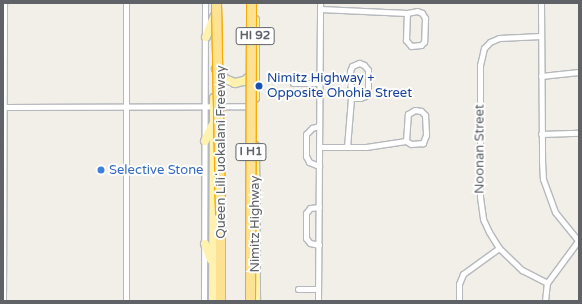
<!DOCTYPE html>
<html>
<head>
<meta charset="utf-8">
<style>
	body { margin:0 }
	#map { position:relative; width:582px; height:304px; overflow:hidden; background:#f1efe8; font-family:"Varela Round",sans-serif }
	div>[style] { position:absolute }
	[style*='--x'] { left:calc(var(--x)*1px); top:calc(var(--y)*1px); width:calc(var(--w)*1px); rotate:calc(var(--a)*1deg) }
	.roads { filter:drop-shadow(1px 0 #b5b8bc) drop-shadow(-1px 0 #b5b8bc) drop-shadow(0 1px #b5b8bc) drop-shadow(0 -1px #b5b8bc) }
	.street>* { height:5px; margin:-2.5px; padding:0 2.5px; transform-origin:2.5px; border-radius:2.5px; background:#fff }
	.primary>* { height:8px; margin:-4px; padding:0 4px; transform-origin:4px; border-radius:4px; background:#fff2af }
	.highway>* { height:9px; margin:-4.5px; padding:0 4.5px; transform-origin:4.5px; border-radius:4.5px; background:#fde293 }
	.bridges { filter:drop-shadow(1px 0 #f9ab00) drop-shadow(-1px 0 #f9ab00) drop-shadow(0 1px #f9ab00) drop-shadow(0 -1px #f9ab00) }
	.highway-bridge>* { height:9px; margin:-4.5px; padding:0 4.5px; transform-origin:4.5px; border-radius:4.5px; background:#fde293 }
	.dots>* { width:11px; height:11px; translate:-50% -50%; box-sizing:border-box; border:2px solid #fff; border-radius:50% }
	span { translate:-50% -50%; white-space:nowrap; text-align:center; line-height:1.15; -webkit-text-stroke:4px #fff; paint-order:stroke }
	.shield-label span { padding:1px 3px; background:#fff; border:1px solid; border-radius:3px; -webkit-text-stroke-width:0 }
	.shield-label { font-size:12px; color:#5f6368; font-weight:700 }
	.transit-label { font-size:13px; color:#164399 }
	.left { translate:0 -50%; text-align:left }
	.street-label { font-size:13px; color:#5f6368 }
	.shop-label { font-size:13px; color:#366cbe }
	.frame { position:absolute; inset:0; border:4px solid #5f6368; pointer-events:none }
</style>
</head>
<body>
<div id="map">
	<div class="roads">
		<div class="street">
			<i style="--x:126;--y:3;--w:298;--a:90"></i>
			<i style="--x:541;--y:3;--w:158;--a:89.6"></i>
			<i style="--x:542;--y:161;--w:18;--a:87"></i>
			<i style="--x:543;--y:179;--w:35;--a:70"></i>
			<i style="--x:555;--y:212;--w:38;--a:51"></i>
			<i style="--x:320;--y:9;--w:87;--a:2.6"></i>
			<i style="--x:407;--y:13;--w:10;--a:-11"></i>
			<i style="--x:417;--y:11;--w:5;--a:22"></i>
			<i style="--x:422;--y:13;--w:6;--a:59"></i>
			<i style="--x:425;--y:18;--w:24;--a:92"></i>
			<i style="--x:424;--y:42;--w:4;--a:135"></i>
			<i style="--x:421;--y:45;--w:10;--a:174"></i>
			<i style="--x:411;--y:46;--w:8;--a:-130"></i>
			<i style="--x:406;--y:40;--w:27;--a:-88"></i>
			<i style="--x:541;--y:36;--w:42;--a:177.3"></i>
			<i style="--x:499;--y:38;--w:10;--a:156"></i>
			<i style="--x:490;--y:42;--w:8;--a:135"></i>
			<i style="--x:484;--y:48;--w:17;--a:103"></i>
			<i style="--x:480;--y:65;--w:132;--a:90"></i>
			<i style="--x:480;--y:197;--w:22;--a:82"></i>
			<i style="--x:483;--y:219;--w:14;--a:65"></i>
			<i style="--x:489;--y:232;--w:19;--a:58"></i>
			<i style="--x:499;--y:248;--w:32;--a:44"></i>
			<i style="--x:522;--y:270;--w:28;--a:27"></i>
			<i style="--x:541;--y:76;--w:38;--a:-6"></i>
			<i style="--x:293;--y:83;--w:26;--a:0"></i>
			<i style="--x:4;--y:107;--w:249;--a:-0.2"></i>
			<i style="--x:319;--y:126;--w:7;--a:164"></i>
			<i style="--x:312;--y:128;--w:8;--a:135"></i>
			<i style="--x:306;--y:134;--w:22;--a:90"></i>
			<i style="--x:306;--y:156;--w:7;--a:63"></i>
			<i style="--x:309;--y:162;--w:11;--a:22"></i>
			<i style="--x:541;--y:134;--w:38;--a:-2"></i>
			<i style="--x:319;--y:147;--w:47;--a:0"></i>
			<i style="--x:366;--y:147;--w:40;--a:-8.5"></i>
			<i style="--x:406;--y:141;--w:27;--a:-86"></i>
			<i style="--x:408;--y:114;--w:8;--a:-30"></i>
			<i style="--x:415;--y:110;--w:6;--a:9"></i>
			<i style="--x:421;--y:111;--w:6;--a:45"></i>
			<i style="--x:425;--y:115;--w:20;--a:87"></i>
			<i style="--x:426;--y:135;--w:9;--a:111"></i>
			<i style="--x:423;--y:143;--w:12;--a:175"></i>
			<i style="--x:411;--y:144;--w:6;--a:-149"></i>
			<i style="--x:347;--y:147;--w:49;--a:-85.3"></i>
			<i style="--x:351;--y:98;--w:27;--a:-92"></i>
			<i style="--x:350;--y:71;--w:5;--a:-68"></i>
			<i style="--x:352;--y:66;--w:8;--a:-23"></i>
			<i style="--x:359;--y:63;--w:5;--a:22"></i>
			<i style="--x:364;--y:65;--w:6;--a:51"></i>
			<i style="--x:368;--y:70;--w:22;--a:90"></i>
			<i style="--x:368;--y:92;--w:5;--a:127"></i>
			<i style="--x:365;--y:96;--w:5;--a:158"></i>
			<i style="--x:360;--y:98;--w:9;--a:180"></i>
			<i style="--x:319;--y:245;--w:9;--a:-167"></i>
			<i style="--x:310;--y:243;--w:6;--a:-129"></i>
			<i style="--x:306;--y:238;--w:25;--a:-90"></i>
			<i style="--x:306;--y:213;--w:6;--a:-51"></i>
			<i style="--x:310;--y:208;--w:9;--a:-6"></i>
			<i style="--x:298;--y:289;--w:20;--a:0"></i>
			<i style="--x:3;--y:301;--w:298;--a:-89.8"></i>
			<i style="--x:204;--y:301;--w:298;--a:-89.8"></i>
			<i style="--x:318;--y:301;--w:298;--a:-89.6"></i>
			<i style="--x:459;--y:301;--w:17;--a:-90"></i>
			<i style="--x:459;--y:284;--w:11;--a:-68"></i>
			<i style="--x:463;--y:274;--w:44;--a:-35.8"></i>
			<i style="--x:545;--y:301;--w:18;--a:-84"></i>
			<i style="--x:547;--y:283;--w:52;--a:-53.6"></i>
		</div>
		<div class="primary">
			<i style="--x:206;--y:37;--w:22;--a:-68"></i>
			<i style="--x:216;--y:69;--w:13;--a:48"></i>
			<i style="--x:225;--y:79;--w:11;--a:22"></i>
			<i style="--x:235;--y:83;--w:9;--a:-13"></i>
			<i style="--x:244;--y:81;--w:13;--a:-39"></i>
			<i style="--x:255;--y:98;--w:78;--a:-90"></i>
			<i style="--x:205;--y:141;--w:17;--a:-65"></i>
			<i style="--x:255;--y:146;--w:155;--a:89.6"></i>
			<i style="--x:205;--y:244;--w:17;--a:69"></i>
			<i style="--x:213;--y:301;--w:203;--a:-89.7"></i>
		</div>
		<div class="highway">
			<i style="--x:220;--y:301;--w:89;--a:-90"></i>
		</div>
	</div>
	<div class="bridges">
		<div class="highway-bridge">
			<i style="--x:216;--y:3;--w:209;--a:88.9"></i>
			<i style="--x:250;--y:301;--w:298;--a:-89.8"></i>
		</div>
	</div>
	<div class="dots">
		<i style="left:259px;top:86px;background:#1a4fb4"></i>
		<i style="left:101px;top:170px;background:#3f7fe0"></i>
	</div>
	<div class="shield-label">
		<span style="left:255px;top:36px">HI 92</span>
		<span style="left:251px;top:152px">I H1</span>
	</div>
	<div class="transit-label">
		<span class="left" style="left:267px;top:86px">Nimitz Highway +<br>Opposite Ohohia Street</span>
	</div>
	<div class="street-label">
		<span style="left:480px;top:149px;rotate:-90deg">Noonan Street</span>
		<span style="left:221px;top:152px;rotate:-90deg">Queen Liliʻuokalani Freeway</span>
		<span style="left:255px;top:224px;rotate:-90deg">Nimitz Highway</span>
	</div>
	<div class="shop-label">
		<span class="left" style="left:109px;top:170px">Selective Stone</span>
	</div>
	<div class="frame"></div>
</div>
</body>
</html>
